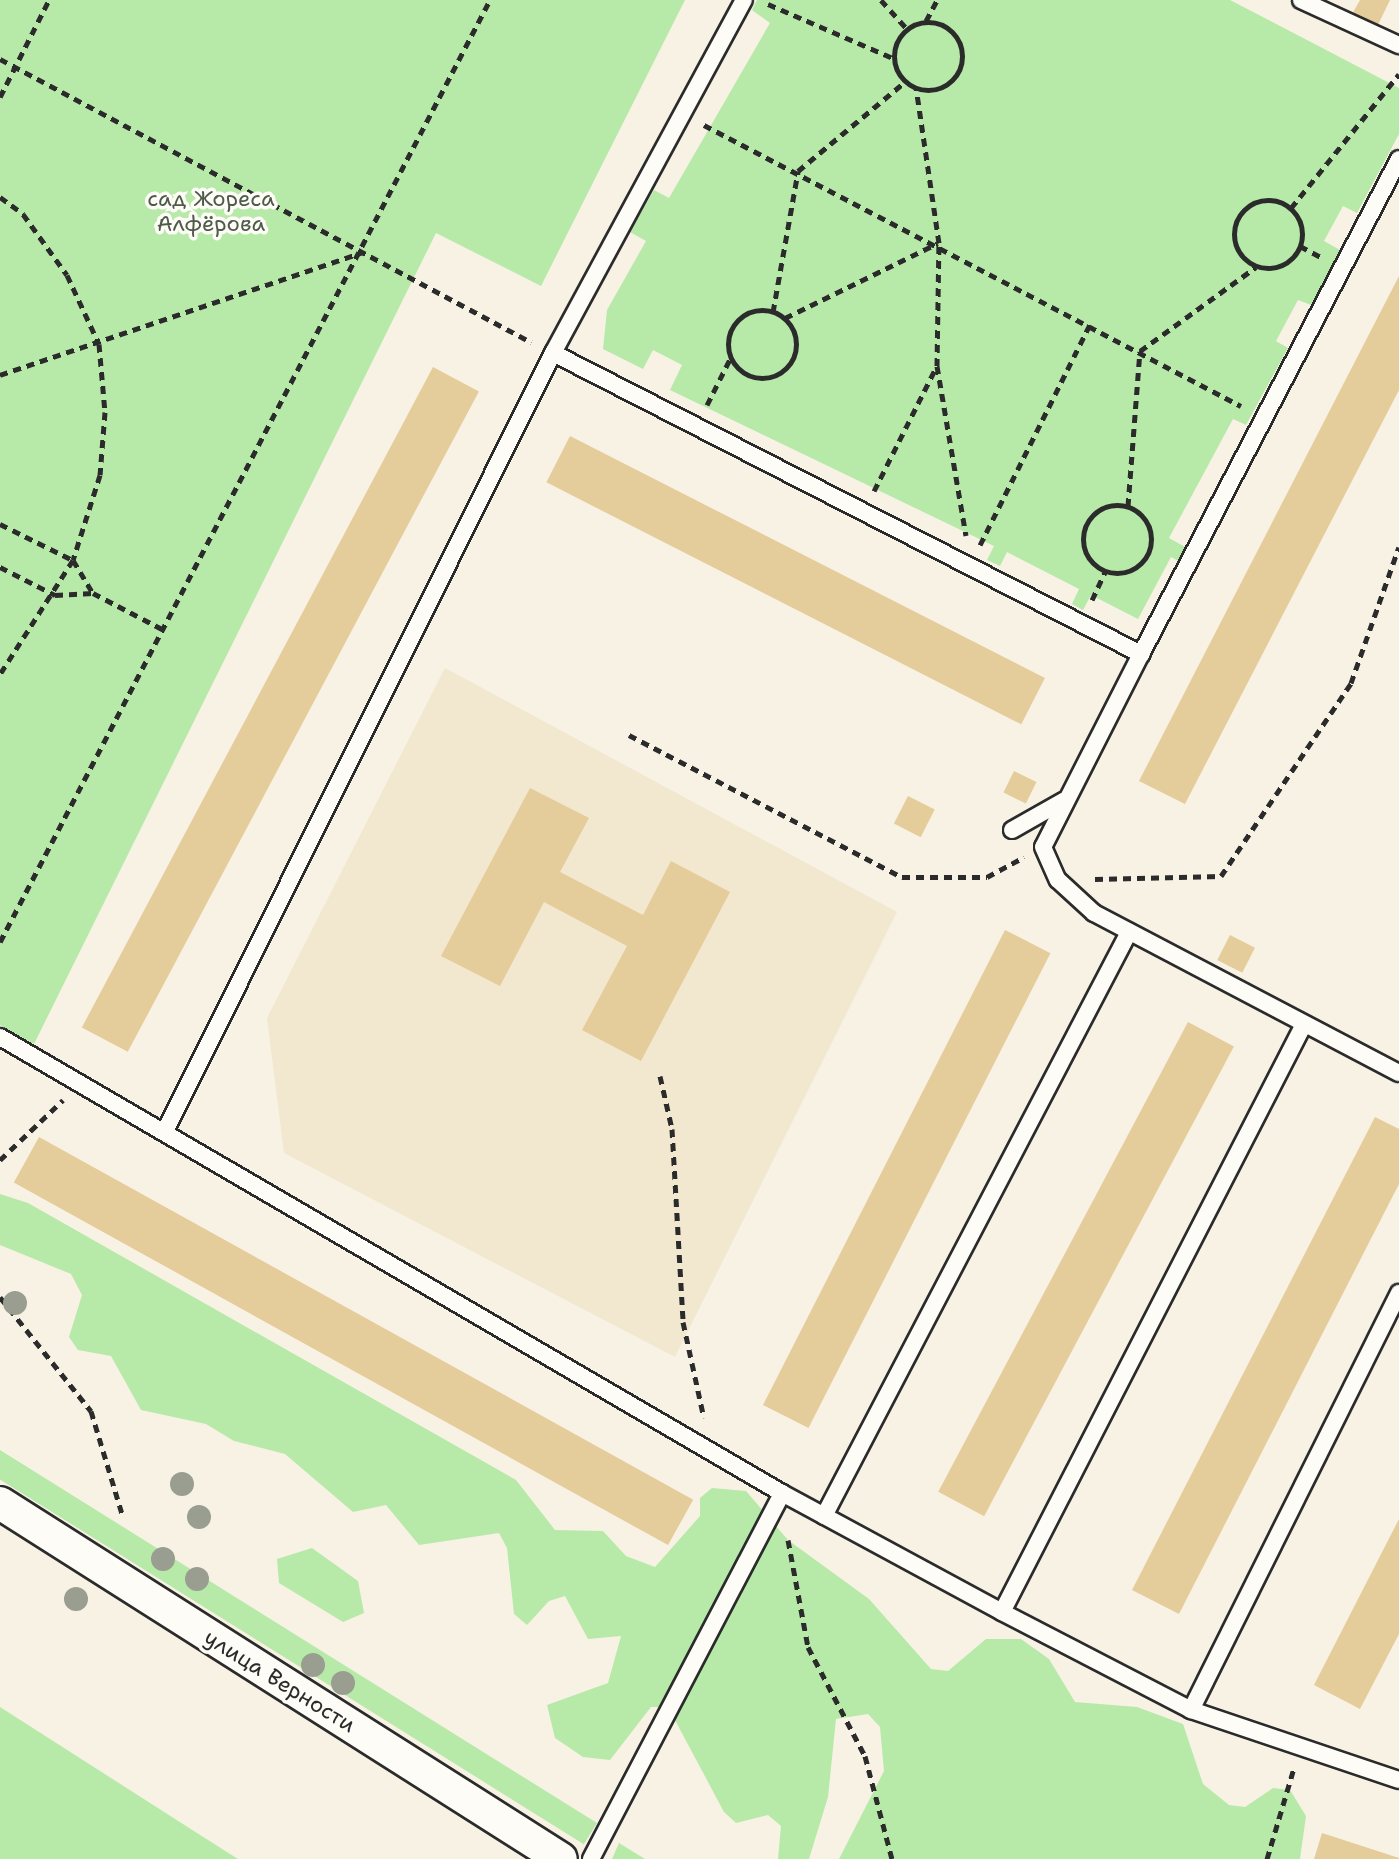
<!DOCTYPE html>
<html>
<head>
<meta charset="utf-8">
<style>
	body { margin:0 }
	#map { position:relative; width:1399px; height:1859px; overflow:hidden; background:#f8f2e5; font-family:"Shantell Sans",sans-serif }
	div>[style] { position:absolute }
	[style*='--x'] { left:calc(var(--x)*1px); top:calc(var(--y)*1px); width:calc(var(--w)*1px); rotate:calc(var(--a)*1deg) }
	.built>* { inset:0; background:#f2e7cf }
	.green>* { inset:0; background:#b7e9a9; transform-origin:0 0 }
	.building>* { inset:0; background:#e5cc9b; transform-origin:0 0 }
	.path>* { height:5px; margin-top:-2.5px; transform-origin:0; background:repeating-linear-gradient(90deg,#2b2b2b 0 8px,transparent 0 14px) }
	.path>.ring { margin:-2.5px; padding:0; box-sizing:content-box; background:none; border:5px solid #2b2b2b; border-radius:50% }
	.roads { filter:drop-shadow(2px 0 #2b2b2b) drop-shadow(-2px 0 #2b2b2b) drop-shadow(0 2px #2b2b2b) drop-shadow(0 -2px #2b2b2b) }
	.service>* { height:16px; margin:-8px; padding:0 8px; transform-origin:8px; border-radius:8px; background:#fdfcf7 }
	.minor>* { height:32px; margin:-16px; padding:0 16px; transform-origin:16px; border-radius:16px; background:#fdfcf7 }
	.trees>* { width:24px; height:24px; margin:-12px; border-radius:50%; background:#9a9e90 }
	span { translate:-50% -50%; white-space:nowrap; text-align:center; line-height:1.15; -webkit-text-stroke:7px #fdfcf7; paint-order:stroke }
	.park-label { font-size:22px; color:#4e5a4a }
	.street-label { font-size:22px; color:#2b2b2b }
</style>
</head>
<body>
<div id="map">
	<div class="built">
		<i style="clip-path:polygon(445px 668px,897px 912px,675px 1357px,284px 1153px,267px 1018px)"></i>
	</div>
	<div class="green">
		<i style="clip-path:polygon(0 0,685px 0,541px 286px,436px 233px,34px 1044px,0 1025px)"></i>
		<i style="clip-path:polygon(757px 0,1230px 0,1399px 88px,1399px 134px,1357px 213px,1343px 206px,1324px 241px,1340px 250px,1311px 305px,1298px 300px,1276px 341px,1288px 348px,1246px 425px,1233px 419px,1169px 538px,1187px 548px,1180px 562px,1171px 557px,1138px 619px,1091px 595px,1083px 610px,1072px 604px,1079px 589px,1007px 552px,1000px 566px,987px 560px,994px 546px,670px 390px,682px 365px,653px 350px,643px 369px,603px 349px,607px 310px,646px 241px,630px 232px,654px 190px,669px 198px,770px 23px,752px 10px)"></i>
		<i style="clip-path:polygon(0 1194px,28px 1203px,516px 1480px,555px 1530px,603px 1531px,626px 1556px,655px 1567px,700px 1516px,700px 1498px,712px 1488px,746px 1491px,788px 1540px,869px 1599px,931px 1669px,948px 1671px,986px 1639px,1021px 1639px,1049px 1659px,1075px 1702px,1137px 1707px,1183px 1724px,1203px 1784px,1229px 1805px,1245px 1807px,1273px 1788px,1290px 1790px,1306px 1816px,1300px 1859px,839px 1859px,884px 1771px,880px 1727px,868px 1714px,836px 1719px,828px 1797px,809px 1859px,778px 1859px,781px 1826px,768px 1815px,736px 1823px,724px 1812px,668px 1707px,651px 1707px,610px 1760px,583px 1757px,555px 1738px,547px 1705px,608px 1683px,621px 1636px,588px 1639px,565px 1596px,549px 1601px,527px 1625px,514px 1614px,507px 1548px,499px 1533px,419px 1545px,386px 1505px,353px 1512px,285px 1454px,234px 1441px,206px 1424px,141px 1410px,111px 1356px,78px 1350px,69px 1337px,82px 1295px,71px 1274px,0 1245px)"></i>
		<i style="left:0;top:1450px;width:704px;height:25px;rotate:32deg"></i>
		<i style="clip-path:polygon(312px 1548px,358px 1581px,364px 1613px,343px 1622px,279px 1583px,277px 1559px)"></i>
		<i style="clip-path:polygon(0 1707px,197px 1833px,238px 1859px,0 1859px)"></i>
		<i style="clip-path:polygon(619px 1843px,645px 1859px,612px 1859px)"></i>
	</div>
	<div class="building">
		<i style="clip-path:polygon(1360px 0,1390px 0,1376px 29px,1351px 16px)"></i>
		<i style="clip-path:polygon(1399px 276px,1399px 390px,1185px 804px,1139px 781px)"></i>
		<i style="left:433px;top:367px;width:52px;height:748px;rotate:28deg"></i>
		<i style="left:570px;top:436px;width:533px;height:52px;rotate:27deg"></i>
		<i style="left:1014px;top:771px;width:25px;height:24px;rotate:26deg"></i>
		<i style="clip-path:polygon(530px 788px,589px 818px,560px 872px,643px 915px,671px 861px,730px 892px,641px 1061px,582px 1030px,627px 946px,544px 902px,500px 986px,441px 956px)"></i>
		<i style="left:908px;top:796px;width:30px;height:31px;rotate:27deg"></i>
		<i style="left:1005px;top:930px;width:51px;height:533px;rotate:27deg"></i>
		<i style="left:1230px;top:935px;width:28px;height:28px;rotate:27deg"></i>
		<i style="left:1188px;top:1022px;width:52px;height:532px;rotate:28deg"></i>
		<i style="clip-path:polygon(1375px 1117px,1399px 1129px,1399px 1184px,1179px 1614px,1132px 1590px)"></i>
		<i style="left:39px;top:1137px;width:748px;height:52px;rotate:29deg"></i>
		<i style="clip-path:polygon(1399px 1519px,1399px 1634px,1360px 1709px,1314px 1685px)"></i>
		<i style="clip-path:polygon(1322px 1833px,1399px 1858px,1399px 1859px,1314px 1859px)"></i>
	</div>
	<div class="path">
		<i style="--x:881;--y:0;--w:38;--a:48"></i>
		<i style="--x:768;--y:4;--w:136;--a:23.4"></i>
		<i style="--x:926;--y:21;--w:24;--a:-62"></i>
		<i class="ring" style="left:894px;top:22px;width:63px;height:63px"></i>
		<i style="--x:0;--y:59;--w:602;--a:28.06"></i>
		<i style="--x:0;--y:97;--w:109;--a:-63.2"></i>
		<i style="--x:704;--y:125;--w:606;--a:27.62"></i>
		<i style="--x:0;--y:197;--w:29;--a:36"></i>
		<i style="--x:23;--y:214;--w:75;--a:54.2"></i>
		<i style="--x:67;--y:275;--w:76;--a:65.1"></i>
		<i style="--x:99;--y:344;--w:68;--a:85"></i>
		<i style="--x:105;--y:412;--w:63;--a:94.5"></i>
		<i style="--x:100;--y:475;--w:89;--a:107.6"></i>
		<i style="--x:73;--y:560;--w:135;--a:122.6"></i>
		<i class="ring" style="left:1234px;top:200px;width:63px;height:63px"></i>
		<i style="--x:1291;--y:208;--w:172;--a:-51.1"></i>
		<i style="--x:1300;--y:246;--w:24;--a:28"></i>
		<i class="ring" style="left:728px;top:310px;width:63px;height:63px"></i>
		<i style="--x:773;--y:312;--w:143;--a:-79.9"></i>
		<i style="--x:798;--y:171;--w:139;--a:-39.8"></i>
		<i style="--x:785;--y:318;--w:170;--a:-26.1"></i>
		<i style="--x:937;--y:366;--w:172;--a:80.3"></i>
		<i style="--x:0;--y:375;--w:383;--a:-18.7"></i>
		<i style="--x:707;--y:405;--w:51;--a:-63.4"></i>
		<i style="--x:874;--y:491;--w:140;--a:-63.3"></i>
		<i style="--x:937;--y:366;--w:123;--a:-89.1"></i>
		<i style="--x:939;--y:243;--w:157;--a:-98.4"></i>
		<i class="ring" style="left:1083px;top:505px;width:63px;height:63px"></i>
		<i style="--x:1128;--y:506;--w:155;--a:-85.6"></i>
		<i style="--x:1140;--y:351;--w:143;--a:-35.9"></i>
		<i style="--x:0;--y:524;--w:81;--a:26.3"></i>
		<i style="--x:73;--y:560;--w:39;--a:59"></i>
		<i style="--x:980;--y:545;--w:247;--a:-63.5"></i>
		<i style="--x:0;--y:567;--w:62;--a:27"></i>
		<i style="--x:55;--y:595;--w:38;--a:-3"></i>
		<i style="--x:93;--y:593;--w:80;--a:27.5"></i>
		<i style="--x:1092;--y:600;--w:31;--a:-65"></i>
		<i style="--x:629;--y:735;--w:308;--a:27.5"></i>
		<i style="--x:902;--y:877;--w:85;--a:0"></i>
		<i style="--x:987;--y:877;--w:42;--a:-28.4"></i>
		<i style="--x:1095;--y:879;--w:126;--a:-1.4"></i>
		<i style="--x:1221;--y:876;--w:233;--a:-56"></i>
		<i style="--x:1351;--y:683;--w:144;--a:-70.6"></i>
		<i style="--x:0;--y:942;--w:1062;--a:-62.52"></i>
		<i style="--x:660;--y:1076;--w:54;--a:77.2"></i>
		<i style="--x:672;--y:1129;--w:193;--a:86.7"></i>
		<i style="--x:683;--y:1322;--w:98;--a:77.7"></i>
		<i style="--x:0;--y:1160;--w:87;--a:-43.6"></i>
		<i style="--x:0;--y:1297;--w:146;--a:51.4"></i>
		<i style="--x:91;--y:1411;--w:108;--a:73.2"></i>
		<i style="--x:788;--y:1540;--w:109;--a:79.4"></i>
		<i style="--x:808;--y:1647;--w:123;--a:62.4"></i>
		<i style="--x:865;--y:1756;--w:106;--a:75.3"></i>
		<i style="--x:1267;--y:1859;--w:95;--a:-73.5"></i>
	</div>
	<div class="roads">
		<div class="service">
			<i style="--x:1301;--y:0;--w:108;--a:24.7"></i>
			<i style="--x:553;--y:353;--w:661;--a:27.11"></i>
			<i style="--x:1141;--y:654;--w:558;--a:-62.47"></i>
			<i style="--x:1141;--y:654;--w:216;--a:116.9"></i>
			<i style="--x:1043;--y:847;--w:36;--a:66"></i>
			<i style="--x:1058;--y:880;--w:49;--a:42.5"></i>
			<i style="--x:1094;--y:913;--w:344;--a:27.7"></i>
			<i style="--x:1012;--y:830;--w:59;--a:-29.6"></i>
			<i style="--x:0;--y:1037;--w:905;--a:30.25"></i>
			<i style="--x:782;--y:1493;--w:250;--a:28.4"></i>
			<i style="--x:1002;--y:1612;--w:213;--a:27.4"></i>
			<i style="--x:1191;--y:1710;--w:219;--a:18.6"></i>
			<i style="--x:166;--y:1129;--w:867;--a:-63.49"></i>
			<i style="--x:553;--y:353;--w:401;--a:-61.6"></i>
			<i style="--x:824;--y:1516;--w:659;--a:-62.42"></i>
			<i style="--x:1002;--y:1612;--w:661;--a:-62.81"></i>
			<i style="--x:1191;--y:1710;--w:466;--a:-63.5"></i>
			<i style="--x:591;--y:1859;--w:413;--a:-62.4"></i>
		</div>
		<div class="minor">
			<i style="--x:0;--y:1503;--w:664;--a:32.4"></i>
		</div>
	</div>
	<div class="trees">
		<i style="left:15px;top:1303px"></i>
		<i style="left:182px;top:1484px"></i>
		<i style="left:199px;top:1517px"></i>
		<i style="left:163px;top:1559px"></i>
		<i style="left:197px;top:1579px"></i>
		<i style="left:76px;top:1599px"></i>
		<i style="left:313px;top:1665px"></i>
		<i style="left:343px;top:1683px"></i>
	</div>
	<div class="park-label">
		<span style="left:211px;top:211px">сад Жореса<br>Алфёрова</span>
	</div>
	<div class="street-label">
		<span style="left:280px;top:1681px;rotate:32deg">улица Верности</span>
	</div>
</div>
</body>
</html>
